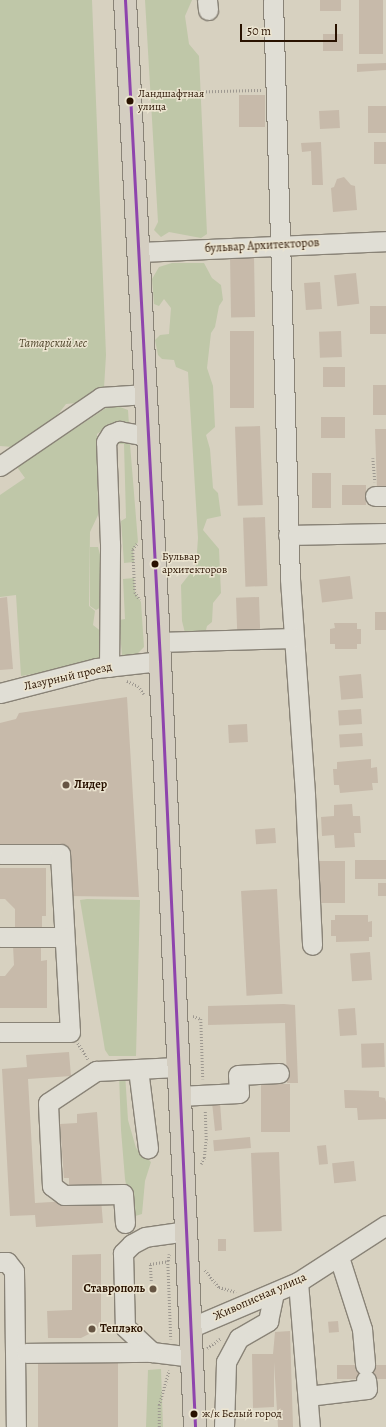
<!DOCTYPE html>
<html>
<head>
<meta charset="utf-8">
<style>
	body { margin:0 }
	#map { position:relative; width:386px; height:1427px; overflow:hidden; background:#d7d1c0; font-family:Alegreya,serif }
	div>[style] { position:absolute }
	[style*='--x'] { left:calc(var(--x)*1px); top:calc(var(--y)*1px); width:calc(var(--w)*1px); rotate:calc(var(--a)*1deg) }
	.green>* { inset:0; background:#bfc7a8 }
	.building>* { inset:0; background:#c7baaa; transform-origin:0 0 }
	.path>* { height:2.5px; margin-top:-1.25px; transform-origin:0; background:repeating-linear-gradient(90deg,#9d9890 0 1px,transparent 0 3px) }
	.roads { filter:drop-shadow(1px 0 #898377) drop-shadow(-1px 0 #898377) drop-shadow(0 1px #898377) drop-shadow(0 -1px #898377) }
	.minor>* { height:19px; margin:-9.5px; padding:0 9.5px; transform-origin:9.5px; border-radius:9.5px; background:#e0ded5 }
	.major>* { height:22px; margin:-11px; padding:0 11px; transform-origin:11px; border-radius:11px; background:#d4cec1 }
	.bus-1>* { height:3px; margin:-1.5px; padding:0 1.5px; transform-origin:1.5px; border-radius:1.5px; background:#8e44ad }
	.dots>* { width:11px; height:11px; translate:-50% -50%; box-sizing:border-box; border:2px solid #ebe4d0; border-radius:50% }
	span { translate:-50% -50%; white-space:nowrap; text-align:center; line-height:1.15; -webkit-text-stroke:3px #ebe4d0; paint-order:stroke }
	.bus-label { font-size:11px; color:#291200 }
	.left { translate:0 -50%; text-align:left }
	.street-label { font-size:12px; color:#291200 }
	.park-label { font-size:12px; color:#50462c; font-style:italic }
	.poi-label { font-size:12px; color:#291200; font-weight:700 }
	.right { translate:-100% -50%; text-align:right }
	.scale { position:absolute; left:240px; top:24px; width:97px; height:18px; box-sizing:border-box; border:2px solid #291200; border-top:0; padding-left:5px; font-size:12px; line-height:14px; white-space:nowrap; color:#291200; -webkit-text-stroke:3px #ebe4d0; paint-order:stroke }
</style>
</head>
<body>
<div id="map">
	<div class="green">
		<i style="clip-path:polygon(0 0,92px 0,106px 355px,104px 388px,86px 402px,66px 404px,45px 431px,13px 447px,0 446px)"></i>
		<i style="clip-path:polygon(145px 0,192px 0,185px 16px,189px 44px,199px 56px,207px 234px,201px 238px,169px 232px,161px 237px,154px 230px,158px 222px)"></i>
		<i style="clip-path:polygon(172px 263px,204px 263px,212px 278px,221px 285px,223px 300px,219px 306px,215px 327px,211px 333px,207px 368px,213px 386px,215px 427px,206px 435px,210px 449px,213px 488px,218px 493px,221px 516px,207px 519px,203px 530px,219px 549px,221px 593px,213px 603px,212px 622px,207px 626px,205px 634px,185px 633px,182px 621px,181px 585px,196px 566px,198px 538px,188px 372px,176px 367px,174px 360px,162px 359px,158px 355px,155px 340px,160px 335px,169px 334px,171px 308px,164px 299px,159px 306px,154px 304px,152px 279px,159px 267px)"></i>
		<i style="clip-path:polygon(112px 404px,128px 410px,129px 425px,112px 424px,97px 434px,98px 515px,90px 532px,89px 606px,95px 611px,93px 625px,107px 636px,107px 661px,21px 676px,16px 595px,0 597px,0 495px,25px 478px,17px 467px)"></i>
		<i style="clip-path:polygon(122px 439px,130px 444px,138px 542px,133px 550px,134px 562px,124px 563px,121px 521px,126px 518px,124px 444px,116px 444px)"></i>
		<i style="clip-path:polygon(90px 547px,98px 547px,105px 573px,105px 605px,96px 610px,90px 606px)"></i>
		<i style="clip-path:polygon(134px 578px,135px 592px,141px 602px,144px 647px,137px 654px,122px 656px,119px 620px,125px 619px,123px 579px)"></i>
		<i style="clip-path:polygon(87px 899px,140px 900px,136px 1056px,109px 1056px,105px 1050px,80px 900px)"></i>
		<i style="clip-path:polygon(125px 1073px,128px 1120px,136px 1148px,151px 1162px,145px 1181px,142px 1214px,132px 1217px,125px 1179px,121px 1130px,119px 1074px)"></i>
		<i style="clip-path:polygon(161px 1369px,163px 1427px,146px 1427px,148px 1370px)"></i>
	</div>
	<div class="building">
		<i style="left:320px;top:0;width:21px;height:11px"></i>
		<i style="left:359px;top:0;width:24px;height:54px"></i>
		<i style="left:323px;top:34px;width:20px;height:17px"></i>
		<i style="clip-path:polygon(386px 63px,386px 70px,357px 72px,357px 64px)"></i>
		<i style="left:239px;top:95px;width:26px;height:32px"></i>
		<i style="left:386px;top:106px;width:27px;height:18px;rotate:90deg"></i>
		<i style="left:339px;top:110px;width:18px;height:20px;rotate:87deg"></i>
		<i style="clip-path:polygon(321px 142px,323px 185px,312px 185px,311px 151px,302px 152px,301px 143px)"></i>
		<i style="left:374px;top:142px;width:12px;height:22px"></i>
		<i style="clip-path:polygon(344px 177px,351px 185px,355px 186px,357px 210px,333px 212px,331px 188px,334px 187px,337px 179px)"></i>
		<i style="left:254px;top:256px;width:61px;height:24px;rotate:89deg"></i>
		<i style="left:356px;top:273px;width:31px;height:22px;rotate:84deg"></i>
		<i style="left:320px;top:282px;width:27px;height:16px;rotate:86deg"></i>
		<i style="left:386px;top:306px;width:28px;height:16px;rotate:90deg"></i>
		<i style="left:230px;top:331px;width:24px;height:77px"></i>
		<i style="left:341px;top:331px;width:26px;height:22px;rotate:88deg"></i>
		<i style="left:323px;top:367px;width:22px;height:20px"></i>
		<i style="left:386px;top:385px;width:30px;height:13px;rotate:90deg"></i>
		<i style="left:345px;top:417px;width:21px;height:24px;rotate:90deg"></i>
		<i style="left:260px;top:426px;width:79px;height:25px;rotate:88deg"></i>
		<i style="clip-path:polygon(375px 429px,386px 429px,386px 489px,377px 489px)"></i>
		<i style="left:312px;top:473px;width:19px;height:35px"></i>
		<i style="left:342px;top:485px;width:24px;height:20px"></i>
		<i style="left:265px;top:517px;width:69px;height:22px;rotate:88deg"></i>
		<i style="left:350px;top:576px;width:23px;height:31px;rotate:83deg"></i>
		<i style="clip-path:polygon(7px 597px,13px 669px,0 670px,0 598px)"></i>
		<i style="left:259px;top:597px;width:36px;height:23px;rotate:88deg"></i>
		<i style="left:375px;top:612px;width:11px;height:18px"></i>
		<i style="clip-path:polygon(334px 623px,357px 623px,357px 629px,361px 629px,361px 644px,357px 644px,357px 649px,335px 649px,335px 644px,330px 644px,330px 629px,335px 628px)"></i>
		<i style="left:361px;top:674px;width:24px;height:22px;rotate:85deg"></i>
		<i style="clip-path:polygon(127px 697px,139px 897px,68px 896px,65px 847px,0 846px,0 723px,16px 719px,19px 713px)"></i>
		<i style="left:361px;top:709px;width:15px;height:23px;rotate:86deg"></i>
		<i style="left:247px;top:724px;width:18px;height:19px;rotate:87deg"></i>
		<i style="left:362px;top:733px;width:13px;height:23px;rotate:86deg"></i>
		<i style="clip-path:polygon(371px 759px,371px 768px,377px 767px,378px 783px,372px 783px,373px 790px,340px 793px,339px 785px,334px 785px,333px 769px,337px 769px,337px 762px)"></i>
		<i style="clip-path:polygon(352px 804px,353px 816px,360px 816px,361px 833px,354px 833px,355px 847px,335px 848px,334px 835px,322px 836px,321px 817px,334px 816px,334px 805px)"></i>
		<i style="left:275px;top:828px;width:15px;height:20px;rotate:86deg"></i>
		<i style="left:386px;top:860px;width:19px;height:31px;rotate:90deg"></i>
		<i style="left:313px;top:861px;width:32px;height:42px"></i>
		<i style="clip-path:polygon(0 868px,46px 868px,46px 916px,42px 916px,42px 931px,15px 931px,15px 909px,5px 899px,0 899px)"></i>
		<i style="left:386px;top:883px;width:13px;height:8px;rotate:90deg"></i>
		<i style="left:277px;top:889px;width:105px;height:36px;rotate:87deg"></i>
		<i style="clip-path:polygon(335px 915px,368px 915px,368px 922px,372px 921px,372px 937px,369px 937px,369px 941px,336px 942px,336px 936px,331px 936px,331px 920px,335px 920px)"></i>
		<i style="clip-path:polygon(41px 945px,41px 961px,47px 960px,47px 1008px,0 1008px,0 976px,5px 976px,14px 965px,13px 946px)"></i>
		<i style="left:370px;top:952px;width:28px;height:20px;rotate:86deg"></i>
		<i style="clip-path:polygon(284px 1004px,295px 1005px,298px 1083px,287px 1083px,285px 1023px,208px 1025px,208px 1006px)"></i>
		<i style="left:355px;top:1008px;width:27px;height:17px;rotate:86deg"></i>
		<i style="left:384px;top:1043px;width:24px;height:23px;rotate:88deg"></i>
		<i style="clip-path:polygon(69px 1052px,71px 1076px,28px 1079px,35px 1203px,101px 1199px,103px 1223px,36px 1227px,35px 1215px,10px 1216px,2px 1069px,27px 1067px,26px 1055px)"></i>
		<i style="left:261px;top:1084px;width:29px;height:48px"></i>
		<i style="clip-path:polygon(344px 1090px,379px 1091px,379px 1097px,385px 1098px,386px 1102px,386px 1119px,358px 1120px,357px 1108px,345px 1108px)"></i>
		<i style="clip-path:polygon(212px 1102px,220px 1102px,222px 1130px,215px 1131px)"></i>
		<i style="clip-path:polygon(97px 1112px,102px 1184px,69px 1186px,69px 1178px,64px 1178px,60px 1124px,77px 1123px,77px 1114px)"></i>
		<i style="left:250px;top:1137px;width:11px;height:37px;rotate:85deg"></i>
		<i style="left:326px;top:1145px;width:19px;height:9px;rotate:84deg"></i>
		<i style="left:279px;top:1152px;width:79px;height:28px;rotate:88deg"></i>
		<i style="left:354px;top:1161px;width:20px;height:22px;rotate:84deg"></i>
		<i style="left:218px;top:1239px;width:8px;height:12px"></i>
		<i style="clip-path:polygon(101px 1254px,101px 1322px,97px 1330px,81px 1338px,48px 1338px,47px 1311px,72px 1310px,72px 1255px)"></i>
		<i style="left:338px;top:1321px;width:11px;height:10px;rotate:85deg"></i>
		<i style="clip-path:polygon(290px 1331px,293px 1427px,278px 1427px,274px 1362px,274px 1407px,253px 1408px,252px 1354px,273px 1354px,275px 1332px)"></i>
		<i style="left:38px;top:1363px;width:80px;height:64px"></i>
		<i style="left:386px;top:1365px;width:14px;height:49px;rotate:90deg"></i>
	</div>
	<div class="path">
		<i style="--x:146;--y:93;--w:115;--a:-1.5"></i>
		<i style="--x:373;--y:458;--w:24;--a:85"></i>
		<i style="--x:137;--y:544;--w:7;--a:124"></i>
		<i style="--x:133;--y:550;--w:42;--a:87.3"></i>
		<i style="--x:135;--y:592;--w:9;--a:58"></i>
		<i style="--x:127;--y:681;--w:12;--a:24"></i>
		<i style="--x:138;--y:686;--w:10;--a:53"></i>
		<i style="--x:193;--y:1016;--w:9;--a:21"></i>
		<i style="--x:201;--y:1019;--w:60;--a:88.1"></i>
		<i style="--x:78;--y:1043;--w:19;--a:58"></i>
		<i style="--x:201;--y:1164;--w:7;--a:-63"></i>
		<i style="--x:204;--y:1158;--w:18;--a:-84"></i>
		<i style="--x:206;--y:1140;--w:30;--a:-92"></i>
		<i style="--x:168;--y:1261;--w:78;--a:87.8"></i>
		<i style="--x:205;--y:1270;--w:22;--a:51"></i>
		<i style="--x:219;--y:1287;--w:18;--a:16"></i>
		<i style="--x:151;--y:1281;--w:17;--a:-93"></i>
		<i style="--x:150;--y:1264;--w:18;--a:-9"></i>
		<i style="--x:168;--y:1261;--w:7;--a:-82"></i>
		<i style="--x:207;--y:1348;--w:16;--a:-35"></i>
		<i style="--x:159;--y:1427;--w:22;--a:-90"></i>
		<i style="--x:159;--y:1405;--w:36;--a:-74"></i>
	</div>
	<div class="roads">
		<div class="minor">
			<i style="--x:207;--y:0;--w:10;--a:84"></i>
			<i style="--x:273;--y:0;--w:579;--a:88.32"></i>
			<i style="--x:290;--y:579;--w:217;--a:86"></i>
			<i style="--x:305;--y:795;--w:150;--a:87.3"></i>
			<i style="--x:138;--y:252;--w:248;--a:-2.5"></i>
			<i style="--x:0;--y:466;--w:122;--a:-34.3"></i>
			<i style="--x:101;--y:397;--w:45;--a:-3.8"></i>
			<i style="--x:375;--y:496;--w:11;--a:0"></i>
			<i style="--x:288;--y:535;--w:98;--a:-1.2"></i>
			<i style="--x:159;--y:642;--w:134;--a:-1.7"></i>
			<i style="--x:109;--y:667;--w:123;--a:-89.5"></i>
			<i style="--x:110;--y:544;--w:102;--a:-92.2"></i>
			<i style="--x:106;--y:442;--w:9;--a:-58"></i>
			<i style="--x:111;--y:434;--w:9;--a:-21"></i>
			<i style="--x:119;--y:431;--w:29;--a:10"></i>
			<i style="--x:0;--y:693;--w:100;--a:-14.5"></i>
			<i style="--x:97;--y:668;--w:63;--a:-6.3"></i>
			<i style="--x:0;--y:854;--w:60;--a:0"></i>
			<i style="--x:60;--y:854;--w:178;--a:86.8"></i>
			<i style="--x:70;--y:1032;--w:70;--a:180"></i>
			<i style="--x:0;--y:937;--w:64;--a:0"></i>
			<i style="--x:138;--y:1069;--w:80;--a:82.8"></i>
			<i style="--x:179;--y:1096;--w:60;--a:-2.9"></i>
			<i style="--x:239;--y:1093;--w:18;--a:-93"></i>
			<i style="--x:238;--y:1075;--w:41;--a:-2.8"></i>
			<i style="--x:125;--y:1223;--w:29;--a:-94"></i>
			<i style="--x:123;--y:1194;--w:59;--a:179"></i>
			<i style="--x:64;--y:1195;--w:15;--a:-143"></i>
			<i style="--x:52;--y:1186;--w:83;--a:-92.8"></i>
			<i style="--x:48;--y:1103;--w:58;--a:-33.7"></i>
			<i style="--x:96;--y:1071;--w:81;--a:-2.8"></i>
			<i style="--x:187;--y:1231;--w:42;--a:171.9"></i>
			<i style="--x:145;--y:1237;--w:15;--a:152"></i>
			<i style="--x:132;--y:1244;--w:13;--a:135"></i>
			<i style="--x:123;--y:1253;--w:74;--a:88.5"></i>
			<i style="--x:125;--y:1327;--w:37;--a:43"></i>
			<i style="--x:152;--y:1352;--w:41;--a:7"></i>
			<i style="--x:339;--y:1257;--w:76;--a:72.3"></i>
			<i style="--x:362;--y:1329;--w:36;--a:85"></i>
			<i style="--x:0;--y:1262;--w:7;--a:0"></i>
			<i style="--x:7;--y:1262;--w:11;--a:52"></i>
			<i style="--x:14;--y:1271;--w:156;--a:89.3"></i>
			<i style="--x:298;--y:1282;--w:145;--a:85.3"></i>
			<i style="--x:192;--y:1327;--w:115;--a:-23"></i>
			<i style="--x:298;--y:1282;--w:105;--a:-32.9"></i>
			<i style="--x:26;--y:1353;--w:126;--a:-0.5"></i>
			<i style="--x:308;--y:1396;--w:59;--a:-6.8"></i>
			<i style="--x:367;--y:1389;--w:9;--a:-96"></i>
			<i style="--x:224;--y:1427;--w:65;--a:-88.2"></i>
			<i style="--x:226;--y:1362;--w:27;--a:-62"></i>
			<i style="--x:239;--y:1338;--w:34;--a:-30"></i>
			<i style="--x:268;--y:1321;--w:29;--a:-78"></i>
		</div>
		<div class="major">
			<i style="--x:125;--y:0;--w:662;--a:86.97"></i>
			<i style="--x:160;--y:661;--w:767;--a:87.38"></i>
		</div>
	</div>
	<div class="bus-1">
		<i style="--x:125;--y:0;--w:662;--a:86.97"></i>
		<i style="--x:160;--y:661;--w:767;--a:87.38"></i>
	</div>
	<div class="dots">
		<i style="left:130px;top:101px;background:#291200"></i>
		<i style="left:155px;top:564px;background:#291200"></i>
		<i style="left:66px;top:785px;background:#665543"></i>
		<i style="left:153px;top:1289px;background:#665543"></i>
		<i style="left:92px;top:1329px;background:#665543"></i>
		<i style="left:194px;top:1414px;background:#291200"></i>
	</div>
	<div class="bus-label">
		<span class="left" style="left:138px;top:101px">Ландшафтная<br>улица</span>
		<span class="left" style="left:162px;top:564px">Бульвар<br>архитекторов</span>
		<span class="left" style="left:202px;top:1414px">ж/к Белый город</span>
	</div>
	<div class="street-label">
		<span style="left:262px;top:246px;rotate:-3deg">бульвар Архитекторов</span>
		<span style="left:68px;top:677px;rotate:-13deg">Лазурный проезд</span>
		<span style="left:260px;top:1297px;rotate:-24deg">Живописная улица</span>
	</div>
	<div class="park-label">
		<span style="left:53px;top:344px">Татарский лес</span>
	</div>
	<div class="poi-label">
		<span class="left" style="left:74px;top:785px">Лидер</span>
		<span class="right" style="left:145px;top:1289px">Ставрополь</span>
		<span class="left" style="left:100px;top:1329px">Теплэко</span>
	</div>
	<div class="scale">50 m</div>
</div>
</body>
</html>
